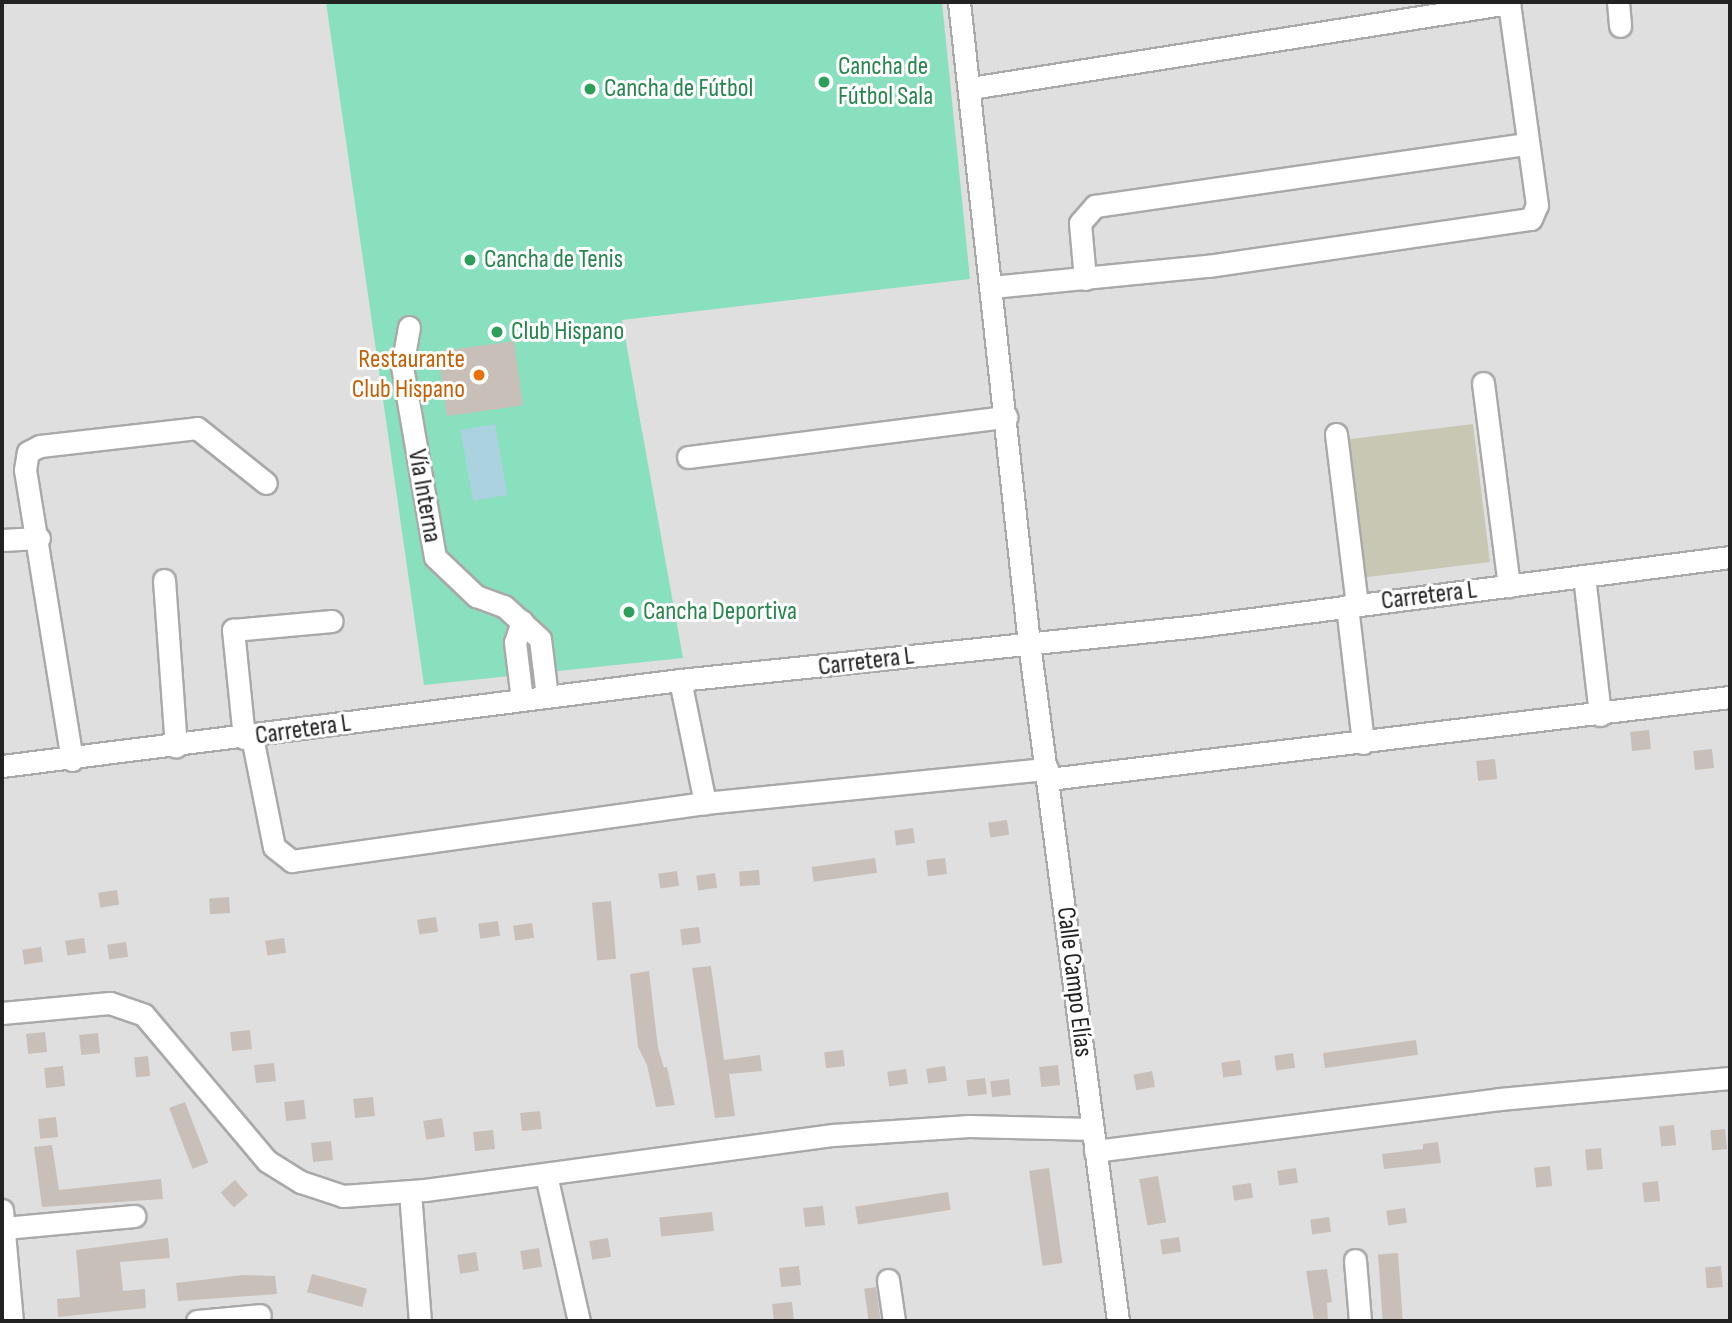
<!DOCTYPE html>
<html>
<head>
<meta charset="utf-8">
<style>
	body { margin:0 }
	#map { position:relative; width:1732px; height:1323px; overflow:hidden; background:#f2efe9; font-family:"Sofia Sans Condensed",sans-serif }
	div>[style] { position:absolute }
	[style*='--x'] { left:calc(var(--x)*1px); top:calc(var(--y)*1px); width:calc(var(--w)*1px); rotate:calc(var(--a)*1deg) }
	.residential>* { inset:0; background:#e0dfdf; transform-origin:0 0 }
	.construction>* { inset:0; background:#c7c7b4; transform-origin:0 0 }
	.pitch>* { inset:0; background:#88e0be }
	.water>* { inset:0; background:#aad3df; transform-origin:0 0 }
	.building>* { inset:0; background:#c7bfb8; transform-origin:0 0 }
	.roads { filter:drop-shadow(2px 0 #a9a9a9) drop-shadow(-2px 0 #a9a9a9) drop-shadow(0 2px #a9a9a9) drop-shadow(0 -2px #a9a9a9) }
	.minor>* { height:21px; margin:-10.5px; padding:0 10.5px; transform-origin:10.5px; border-radius:10.5px; background:#fff }
	.dots>* { width:19px; height:19px; translate:-50% -50%; box-sizing:border-box; border:4px solid #fff; border-radius:50% }
	span { translate:-50% -50%; white-space:nowrap; text-align:center; line-height:1.15; -webkit-text-stroke:6px #fff; paint-order:stroke }
	.leisure-label { font-size:26px; color:#27864d }
	.left { translate:0 -50%; text-align:left }
	.food-label { font-size:26px; color:#c56008 }
	.right { translate:-100% -50%; text-align:right }
	.street-label { font-size:26px; color:#222 }
	.frame { position:absolute; inset:0; border:4px solid #222; pointer-events:none }
</style>
</head>
<body>
<div id="map">
	<div class="residential">
		<i style="left:2px;top:2px;width:1728px;height:1319px"></i>
	</div>
	<div class="construction">
		<i style="left:1473px;top:424px;width:139px;height:125px;rotate:83deg"></i>
	</div>
	<div class="pitch">
		<i style="clip-path:polygon(326px 2px,942px 2px,970px 279px,622px 320px,683px 658px,424px 685px)"></i>
	</div>
	<div class="water">
		<i style="left:495px;top:424px;width:72px;height:35px;rotate:80deg"></i>
	</div>
	<div class="building">
		<i style="left:514px;top:341px;width:65px;height:77px;rotate:82deg"></i>
		<i style="left:1649px;top:730px;width:19px;height:19px;rotate:84deg"></i>
		<i style="left:1712px;top:749px;width:19px;height:19px;rotate:84deg"></i>
		<i style="left:1495px;top:759px;width:20px;height:19px;rotate:84deg"></i>
		<i style="left:1007px;top:820px;width:15px;height:19px;rotate:82deg"></i>
		<i style="left:913px;top:828px;width:15px;height:19px;rotate:82deg"></i>
		<i style="left:875px;top:858px;width:15px;height:64px;rotate:82deg"></i>
		<i style="left:945px;top:858px;width:16px;height:19px;rotate:83deg"></i>
		<i style="left:759px;top:870px;width:15px;height:20px;rotate:86deg"></i>
		<i style="left:677px;top:871px;width:15px;height:19px;rotate:82deg"></i>
		<i style="left:715px;top:873px;width:15px;height:19px;rotate:82deg"></i>
		<i style="left:117px;top:890px;width:15px;height:19px;rotate:82deg"></i>
		<i style="left:229px;top:897px;width:16px;height:20px;rotate:86deg"></i>
		<i style="left:611px;top:901px;width:58px;height:19px;rotate:85deg"></i>
		<i style="left:436px;top:917px;width:15px;height:19px;rotate:82deg"></i>
		<i style="left:498px;top:921px;width:15px;height:20px;rotate:82deg"></i>
		<i style="left:532px;top:923px;width:15px;height:19px;rotate:82deg"></i>
		<i style="left:699px;top:927px;width:16px;height:19px;rotate:83deg"></i>
		<i style="left:84px;top:938px;width:15px;height:19px;rotate:82deg"></i>
		<i style="left:284px;top:938px;width:15px;height:19px;rotate:82deg"></i>
		<i style="left:126px;top:942px;width:15px;height:19px;rotate:82deg"></i>
		<i style="left:41px;top:947px;width:15px;height:19px;rotate:82deg"></i>
		<i style="clip-path:polygon(711px 966px,724px 1060px,760px 1055px,762px 1071px,729px 1074px,735px 1116px,715px 1118px,692px 968px)"></i>
		<i style="clip-path:polygon(649px 971px,658px 1048px,664px 1068px,667px 1067px,675px 1105px,656px 1107px,647px 1065px,638px 1047px,630px 974px)"></i>
		<i style="left:250px;top:1030px;width:19px;height:20px;rotate:84deg"></i>
		<i style="left:45px;top:1032px;width:20px;height:19px;rotate:84deg"></i>
		<i style="left:98px;top:1033px;width:20px;height:19px;rotate:84deg"></i>
		<i style="left:1416px;top:1040px;width:15px;height:94px;rotate:82deg"></i>
		<i style="left:843px;top:1050px;width:16px;height:19px;rotate:83deg"></i>
		<i style="left:1293px;top:1053px;width:15px;height:19px;rotate:82deg"></i>
		<i style="left:148px;top:1056px;width:20px;height:14px;rotate:84deg"></i>
		<i style="left:1240px;top:1060px;width:15px;height:19px;rotate:82deg"></i>
		<i style="left:274px;top:1063px;width:18px;height:20px;rotate:84deg"></i>
		<i style="left:1058px;top:1065px;width:20px;height:19px;rotate:84deg"></i>
		<i style="left:63px;top:1066px;width:20px;height:19px;rotate:84deg"></i>
		<i style="left:945px;top:1066px;width:15px;height:19px;rotate:82deg"></i>
		<i style="left:906px;top:1069px;width:15px;height:19px;rotate:82deg"></i>
		<i style="left:1152px;top:1071px;width:16px;height:19px;rotate:79deg"></i>
		<i style="left:985px;top:1078px;width:16px;height:19px;rotate:83deg"></i>
		<i style="left:1009px;top:1079px;width:16px;height:19px;rotate:83deg"></i>
		<i style="left:373px;top:1097px;width:19px;height:20px;rotate:84deg"></i>
		<i style="left:304px;top:1100px;width:19px;height:20px;rotate:84deg"></i>
		<i style="left:185px;top:1102px;width:65px;height:17px;rotate:69deg"></i>
		<i style="left:540px;top:1111px;width:18px;height:20px;rotate:84deg"></i>
		<i style="left:56px;top:1117px;width:20px;height:18px;rotate:84deg"></i>
		<i style="left:442px;top:1118px;width:19px;height:19px;rotate:81deg"></i>
		<i style="left:1674px;top:1125px;width:20px;height:15px;rotate:84deg"></i>
		<i style="left:1725px;top:1129px;width:20px;height:15px;rotate:84deg"></i>
		<i style="left:493px;top:1130px;width:19px;height:20px;rotate:84deg"></i>
		<i style="left:331px;top:1141px;width:19px;height:20px;rotate:84deg"></i>
		<i style="clip-path:polygon(1438px 1142px,1441px 1163px,1384px 1169px,1382px 1154px,1423px 1149px,1423px 1144px)"></i>
		<i style="clip-path:polygon(52px 1145px,59px 1190px,161px 1179px,163px 1199px,42px 1207px,34px 1147px)"></i>
		<i style="left:1601px;top:1148px;width:21px;height:16px;rotate:85deg"></i>
		<i style="left:1550px;top:1166px;width:20px;height:16px;rotate:84deg"></i>
		<i style="left:1049px;top:1168px;width:96px;height:20px;rotate:82deg"></i>
		<i style="left:1296px;top:1168px;width:15px;height:19px;rotate:82deg"></i>
		<i style="left:1158px;top:1176px;width:47px;height:19px;rotate:80deg"></i>
		<i style="left:235px;top:1180px;width:20px;height:19px;rotate:49deg"></i>
		<i style="left:1658px;top:1181px;width:20px;height:16px;rotate:84deg"></i>
		<i style="left:1251px;top:1183px;width:15px;height:19px;rotate:82deg"></i>
		<i style="left:948px;top:1192px;width:18px;height:94px;rotate:81deg"></i>
		<i style="left:823px;top:1206px;width:19px;height:20px;rotate:84deg"></i>
		<i style="left:1405px;top:1208px;width:15px;height:19px;rotate:82deg"></i>
		<i style="left:712px;top:1212px;width:19px;height:53px;rotate:84deg"></i>
		<i style="left:1329px;top:1217px;width:15px;height:19px;rotate:82deg"></i>
		<i style="left:1179px;top:1237px;width:15px;height:19px;rotate:82deg"></i>
		<i style="clip-path:polygon(168px 1238px,170px 1258px,120px 1262px,123px 1291px,145px 1289px,146px 1308px,58px 1317px,57px 1299px,80px 1297px,76px 1250px)"></i>
		<i style="left:608px;top:1238px;width:19px;height:19px;rotate:81deg"></i>
		<i style="left:539px;top:1248px;width:19px;height:19px;rotate:81deg"></i>
		<i style="left:476px;top:1252px;width:19px;height:19px;rotate:81deg"></i>
		<i style="left:1398px;top:1253px;width:68px;height:20px;rotate:86deg"></i>
		<i style="left:799px;top:1266px;width:19px;height:20px;rotate:84deg"></i>
		<i style="left:1721px;top:1266px;width:21px;height:16px;rotate:85deg"></i>
		<i style="clip-path:polygon(1327px 1269px,1332px 1302px,1327px 1303px,1328px 1321px,1314px 1321px,1306px 1271px)"></i>
		<i style="left:312px;top:1274px;width:57px;height:19px;rotate:15deg"></i>
		<i style="clip-path:polygon(243px 1275px,275px 1276px,277px 1294px,178px 1301px,176px 1283px)"></i>
		<i style="left:876px;top:1287px;width:34px;height:12px;rotate:82deg"></i>
		<i style="left:792px;top:1302px;width:19px;height:20px;rotate:84deg"></i>
	</div>
	<div class="roads">
		<div class="minor">
			<i style="--x:959;--y:2;--w:645;--a:83.77"></i>
			<i style="--x:1029;--y:643;--w:684;--a:82.52"></i>
			<i style="--x:1618;--y:2;--w:24;--a:85"></i>
			<i style="--x:971;--y:88;--w:545;--a:-8.98"></i>
			<i style="--x:1085;--y:279;--w:56;--a:-95.1"></i>
			<i style="--x:1080;--y:223;--w:23;--a:-49"></i>
			<i style="--x:1095;--y:206;--w:436;--a:-8.2"></i>
			<i style="--x:992;--y:287;--w:217;--a:-5.6"></i>
			<i style="--x:1208;--y:266;--w:326;--a:-8.3"></i>
			<i style="--x:1531;--y:219;--w:15;--a:-67"></i>
			<i style="--x:1537;--y:205;--w:205;--a:-97.9"></i>
			<i style="--x:409;--y:327;--w:40;--a:100"></i>
			<i style="--x:402;--y:366;--w:194;--a:80.2"></i>
			<i style="--x:435;--y:557;--w:57;--a:43.6"></i>
			<i style="--x:476;--y:596;--w:30;--a:20"></i>
			<i style="--x:504;--y:606;--w:49;--a:42.5"></i>
			<i style="--x:540;--y:639;--w:58;--a:83.1"></i>
			<i style="--x:1483;--y:383;--w:205;--a:82.7"></i>
			<i style="--x:1336;--y:434;--w:172;--a:83"></i>
			<i style="--x:688;--y:457;--w:321;--a:-7.2"></i>
			<i style="--x:2;--y:540;--w:37;--a:-3"></i>
			<i style="--x:1584;--y:576;--w:140;--a:83.4"></i>
			<i style="--x:164;--y:580;--w:167;--a:85.9"></i>
			<i style="--x:1347;--y:606;--w:138;--a:83.3"></i>
			<i style="--x:522;--y:621;--w:22;--a:108"></i>
			<i style="--x:515;--y:642;--w:58;--a:83.1"></i>
			<i style="--x:680;--y:680;--w:126;--a:78.5"></i>
			<i style="--x:252;--y:737;--w:112;--a:78.7"></i>
			<i style="--x:274;--y:847;--w:23;--a:38"></i>
			<i style="--x:292;--y:861;--w:417;--a:-8"></i>
			<i style="--x:705;--y:803;--w:344;--a:-5.7"></i>
			<i style="--x:244;--y:738;--w:109;--a:-95.8"></i>
			<i style="--x:233;--y:630;--w:99;--a:-5.2"></i>
			<i style="--x:72;--y:760;--w:294;--a:-99.2"></i>
			<i style="--x:25;--y:470;--w:18;--a:-81"></i>
			<i style="--x:28;--y:452;--w:13;--a:-27"></i>
			<i style="--x:40;--y:446;--w:158;--a:-6.5"></i>
			<i style="--x:197;--y:428;--w:88;--a:38.6"></i>
			<i style="--x:2;--y:766;--w:683;--a:-7.23"></i>
			<i style="--x:680;--y:680;--w:521;--a:-5.95"></i>
			<i style="--x:1198;--y:626;--w:536;--a:-7.39"></i>
			<i style="--x:1049;--y:779;--w:686;--a:-6.87"></i>
			<i style="--x:2;--y:1013;--w:108;--a:-5.3"></i>
			<i style="--x:110;--y:1003;--w:36;--a:19"></i>
			<i style="--x:144;--y:1015;--w:191;--a:49.9"></i>
			<i style="--x:267;--y:1161;--w:40;--a:32"></i>
			<i style="--x:301;--y:1182;--w:44;--a:18.4"></i>
			<i style="--x:343;--y:1196;--w:82;--a:-4.2"></i>
			<i style="--x:425;--y:1190;--w:412;--a:-7.7"></i>
			<i style="--x:833;--y:1135;--w:136;--a:-3.8"></i>
			<i style="--x:969;--y:1126;--w:124;--a:1.4"></i>
			<i style="--x:1095;--y:1151;--w:407;--a:-7.3"></i>
			<i style="--x:1499;--y:1099;--w:232;--a:-5.2"></i>
			<i style="--x:546;--y:1175;--w:150;--a:77.3"></i>
			<i style="--x:410;--y:1192;--w:129;--a:85.6"></i>
			<i style="--x:2;--y:1210;--w:111;--a:84.9"></i>
			<i style="--x:4;--y:1228;--w:131;--a:-5.3"></i>
			<i style="--x:1355;--y:1260;--w:61;--a:85.3"></i>
			<i style="--x:888;--y:1280;--w:41;--a:81.7"></i>
			<i style="--x:197;--y:1321;--w:63;--a:-5.4"></i>
		</div>
	</div>
	<div class="dots">
		<i style="left:824px;top:82px;background:#2e9e5b"></i>
		<i style="left:590px;top:89px;background:#2e9e5b"></i>
		<i style="left:470px;top:260px;background:#2e9e5b"></i>
		<i style="left:497px;top:332px;background:#2e9e5b"></i>
		<i style="left:479px;top:375px;background:#e8710a"></i>
		<i style="left:629px;top:612px;background:#2e9e5b"></i>
	</div>
	<div class="leisure-label">
		<span class="left" style="left:838px;top:82px">Cancha de<br>Fútbol Sala</span>
		<span class="left" style="left:604px;top:89px">Cancha de Fútbol</span>
		<span class="left" style="left:484px;top:260px">Cancha de Tenis</span>
		<span class="left" style="left:511px;top:332px">Club Hispano</span>
		<span class="left" style="left:643px;top:612px">Cancha Deportiva</span>
	</div>
	<div class="food-label">
		<span class="right" style="left:465px;top:375px">Restaurante<br>Club Hispano</span>
	</div>
	<div class="street-label">
		<span style="left:424px;top:496px;rotate:80deg">Vía Interna</span>
		<span style="left:1429px;top:596px;rotate:-7deg">Carretera L</span>
		<span style="left:866px;top:662px;rotate:-7deg">Carretera L</span>
		<span style="left:303px;top:730px;rotate:-8deg">Carretera L</span>
		<span style="left:1074px;top:982px;rotate:83deg">Calle Campo Elías</span>
	</div>
	<div class="frame"></div>
</div>
</body>
</html>
